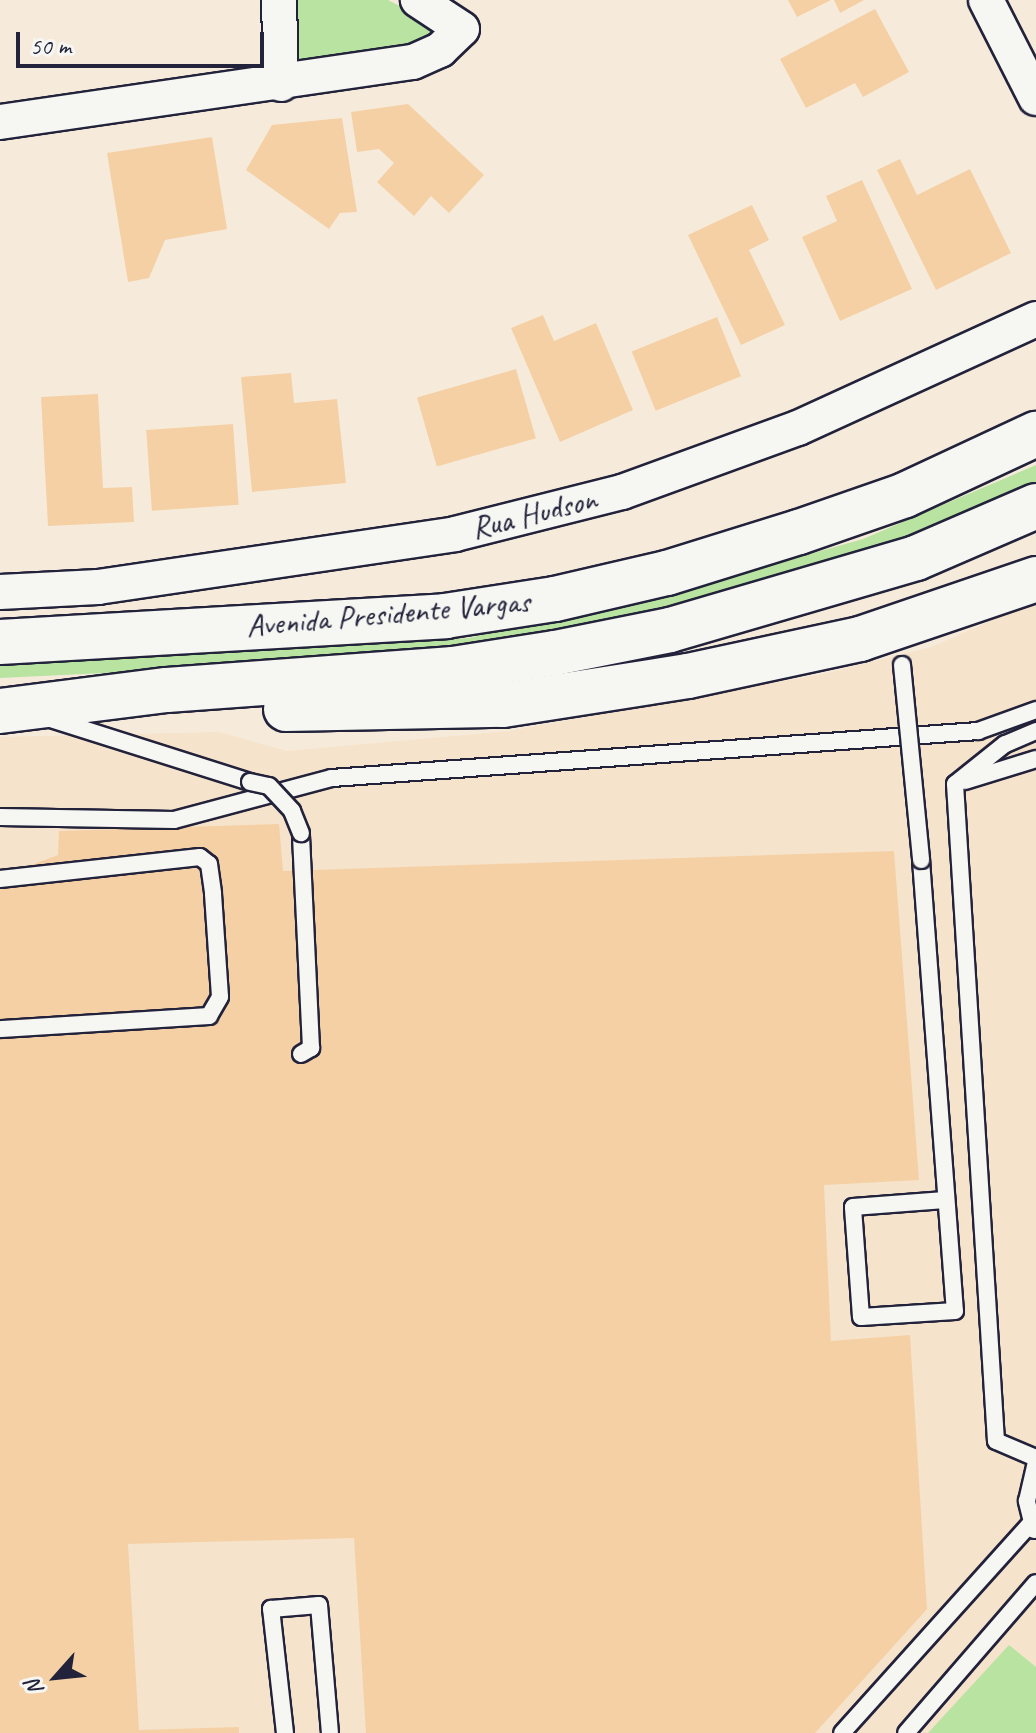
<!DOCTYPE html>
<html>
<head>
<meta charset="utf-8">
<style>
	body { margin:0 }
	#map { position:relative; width:1036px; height:1733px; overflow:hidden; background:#f6ebdb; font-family:Caveat,sans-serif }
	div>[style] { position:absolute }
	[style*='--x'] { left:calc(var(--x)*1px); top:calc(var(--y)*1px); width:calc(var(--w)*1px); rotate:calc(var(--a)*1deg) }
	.built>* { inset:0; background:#f6e3cb }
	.green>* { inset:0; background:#b8e3a0 }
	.building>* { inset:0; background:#f5d0a5; transform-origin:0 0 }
	.roads { filter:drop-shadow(2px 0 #22223b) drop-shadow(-2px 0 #22223b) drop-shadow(0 2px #22223b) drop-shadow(0 -2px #22223b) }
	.service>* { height:16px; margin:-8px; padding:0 8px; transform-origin:8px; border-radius:8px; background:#f6f6f2 }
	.minor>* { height:34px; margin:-17px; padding:0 17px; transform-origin:17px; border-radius:17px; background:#f6f6f2 }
	.primary>* { height:44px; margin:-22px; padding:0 22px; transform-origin:22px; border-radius:22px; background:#f6f6f2 }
	.bridges { filter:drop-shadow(2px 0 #22223b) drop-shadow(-2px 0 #22223b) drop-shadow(0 2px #22223b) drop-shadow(0 -2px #22223b) }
	.service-bridge>* { height:16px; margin:-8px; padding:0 8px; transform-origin:8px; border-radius:8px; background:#f6f6f2 }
	span { translate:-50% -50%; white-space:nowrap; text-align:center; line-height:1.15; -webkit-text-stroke:6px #f6f6f2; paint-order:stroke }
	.street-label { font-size:32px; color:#22223b }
	.north { position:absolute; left:16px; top:1637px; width:80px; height:80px; -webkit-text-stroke:6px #f6f6f2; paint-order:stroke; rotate:243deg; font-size:22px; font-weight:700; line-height:32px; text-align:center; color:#22223b }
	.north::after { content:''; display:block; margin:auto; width:28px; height:36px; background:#22223b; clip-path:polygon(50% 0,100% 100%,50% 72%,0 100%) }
	.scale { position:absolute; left:16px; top:32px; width:248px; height:36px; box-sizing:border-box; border:4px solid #22223b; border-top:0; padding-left:10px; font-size:24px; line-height:28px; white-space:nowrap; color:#22223b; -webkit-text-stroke:6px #f6f6f2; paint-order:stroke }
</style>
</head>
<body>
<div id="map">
	<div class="built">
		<i style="clip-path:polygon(1036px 601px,1036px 1733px,0 1733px,0 737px,219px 732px,287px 751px,508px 731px,823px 674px,931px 647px)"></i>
	</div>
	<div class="green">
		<i style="clip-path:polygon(285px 0,388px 0,450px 32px,290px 81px)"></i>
		<i style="clip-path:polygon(1036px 465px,1036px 487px,875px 552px,683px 606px,414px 658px,0 678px,0 665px,469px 638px,723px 579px,863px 539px)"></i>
		<i style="clip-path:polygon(1009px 1645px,1036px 1667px,1036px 1733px,928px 1733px)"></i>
	</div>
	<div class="building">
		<i style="clip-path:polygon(788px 0,831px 0,797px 17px)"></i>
		<i style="clip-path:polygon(834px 0,864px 0,840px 13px)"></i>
		<i style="clip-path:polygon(875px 9px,909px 72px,863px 97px,855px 83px,806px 108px,780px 59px)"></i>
		<i style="clip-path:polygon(408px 104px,484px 175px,449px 213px,431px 196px,414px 216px,377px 182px,394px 163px,379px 149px,357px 152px,351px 112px)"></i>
		<i style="clip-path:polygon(342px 118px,357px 212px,340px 213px,329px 229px,246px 170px,272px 125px)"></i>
		<i style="clip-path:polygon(212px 137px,227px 229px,165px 240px,149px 278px,128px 282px,107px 153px)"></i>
		<i style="clip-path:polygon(900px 159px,917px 195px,970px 169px,1011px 253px,936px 290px,877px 170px)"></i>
		<i style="clip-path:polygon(862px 180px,912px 289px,840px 321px,802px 237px,837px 221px,826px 196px)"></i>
		<i style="clip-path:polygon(752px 205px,769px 240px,749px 250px,785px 325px,741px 345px,688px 235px)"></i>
		<i style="clip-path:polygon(543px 315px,554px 341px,596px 323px,633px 410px,560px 442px,511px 328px)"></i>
		<i style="left:717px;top:317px;width:64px;height:92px;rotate:68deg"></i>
		<i style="left:516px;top:369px;width:72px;height:103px;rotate:74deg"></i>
		<i style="clip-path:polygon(291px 373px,294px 403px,337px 399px,346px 483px,252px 492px,241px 377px)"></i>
		<i style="clip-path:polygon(98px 394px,103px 488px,132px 487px,134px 522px,48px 526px,41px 397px)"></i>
		<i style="left:233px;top:424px;width:81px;height:87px;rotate:86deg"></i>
		<i style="clip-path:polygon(279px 824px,283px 871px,894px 851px,919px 1180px,824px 1185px,831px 1341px,910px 1335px,927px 1609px,815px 1733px,366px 1733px,354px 1538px,128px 1544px,139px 1730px,239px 1727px,239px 1733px,0 1733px,0 877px,58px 855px,59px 831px)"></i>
	</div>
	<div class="roads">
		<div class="service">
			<i style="--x:51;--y:719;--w:209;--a:17.6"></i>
			<i style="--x:1036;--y:731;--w:34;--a:157"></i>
			<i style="--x:1005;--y:744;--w:64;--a:141.3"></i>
			<i style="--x:955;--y:784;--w:658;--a:86.43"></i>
			<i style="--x:996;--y:1441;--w:43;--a:23"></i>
			<i style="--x:965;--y:781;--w:74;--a:-17.2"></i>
			<i style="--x:0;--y:817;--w:174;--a:1"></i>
			<i style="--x:174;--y:820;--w:163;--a:-14.9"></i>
			<i style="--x:332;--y:778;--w:648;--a:-4.16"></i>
			<i style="--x:978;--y:731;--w:62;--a:-19.9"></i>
			<i style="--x:921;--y:860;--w:452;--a:85.7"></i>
			<i style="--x:955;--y:1311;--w:94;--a:176.3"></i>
			<i style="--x:861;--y:1317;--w:110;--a:-94.2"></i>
			<i style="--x:853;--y:1207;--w:92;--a:-4.4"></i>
			<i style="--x:0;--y:879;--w:201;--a:-6.3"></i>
			<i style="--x:200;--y:857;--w:11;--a:38"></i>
			<i style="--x:209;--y:864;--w:30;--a:82"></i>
			<i style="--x:213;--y:894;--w:103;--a:86.1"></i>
			<i style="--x:220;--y:997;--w:22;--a:120"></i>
			<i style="--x:209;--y:1016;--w:209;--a:176.4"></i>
			<i style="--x:301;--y:1054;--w:12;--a:-31"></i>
			<i style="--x:311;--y:1048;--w:215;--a:-92.7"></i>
			<i style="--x:1034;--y:1530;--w:30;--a:-104"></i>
			<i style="--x:1027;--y:1501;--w:40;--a:-77"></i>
			<i style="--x:285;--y:1733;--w:125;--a:-96.4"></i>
			<i style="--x:271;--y:1609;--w:48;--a:-4.8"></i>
			<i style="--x:319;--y:1605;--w:128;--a:85.1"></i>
			<i style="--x:842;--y:1733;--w:283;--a:-48"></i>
			<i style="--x:906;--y:1733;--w:198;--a:-49.1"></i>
		</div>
		<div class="minor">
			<i style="--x:279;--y:0;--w:84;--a:88.6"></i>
			<i style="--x:986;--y:0;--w:110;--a:63"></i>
			<i style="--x:0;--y:122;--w:417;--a:-8.3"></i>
			<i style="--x:413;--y:62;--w:30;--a:-24"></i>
			<i style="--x:440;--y:50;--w:30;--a:-44"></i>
			<i style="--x:462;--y:29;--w:53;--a:-146.6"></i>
			<i style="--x:0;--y:592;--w:98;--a:-2.9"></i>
			<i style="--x:98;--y:587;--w:361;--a:-8.4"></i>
			<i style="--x:455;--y:534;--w:172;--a:-14.1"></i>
			<i style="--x:622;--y:492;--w:187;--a:-20"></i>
			<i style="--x:798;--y:428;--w:262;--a:-24.6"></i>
		</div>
		<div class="primary">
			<i style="--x:0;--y:642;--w:446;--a:-3.3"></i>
			<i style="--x:445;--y:616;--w:111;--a:-8.8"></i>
			<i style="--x:555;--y:599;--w:115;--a:-13.1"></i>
			<i style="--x:667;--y:573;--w:138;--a:-17.3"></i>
			<i style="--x:799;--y:532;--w:112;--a:-19.2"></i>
			<i style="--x:905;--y:495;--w:145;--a:-25"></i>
			<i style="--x:286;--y:709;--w:217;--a:-1.1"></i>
			<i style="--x:503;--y:705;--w:187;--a:-8.9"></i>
			<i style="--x:688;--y:676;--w:176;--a:-12.1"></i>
			<i style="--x:860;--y:639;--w:186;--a:-18.8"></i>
			<i style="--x:0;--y:711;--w:168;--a:-7.2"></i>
			<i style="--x:167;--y:690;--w:287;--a:-4.2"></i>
			<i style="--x:453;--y:669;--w:103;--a:-8.9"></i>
			<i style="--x:555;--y:653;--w:117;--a:-11.3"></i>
			<i style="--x:670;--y:630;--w:256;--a:-16.3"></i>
			<i style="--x:916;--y:558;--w:131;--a:-23.4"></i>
		</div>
	</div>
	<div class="bridges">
		<div class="service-bridge">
			<i style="--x:902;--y:665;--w:196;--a:84.4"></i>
			<i style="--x:250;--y:782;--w:19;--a:12"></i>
			<i style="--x:269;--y:786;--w:34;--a:47"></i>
			<i style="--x:292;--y:811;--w:24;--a:68"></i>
		</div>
	</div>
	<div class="street-label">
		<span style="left:534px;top:514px;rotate:-14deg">Rua Hudson</span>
		<span style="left:388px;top:614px;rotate:-5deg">Avenida Presidente Vargas</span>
	</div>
	<div class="north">N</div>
	<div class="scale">50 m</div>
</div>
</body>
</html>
